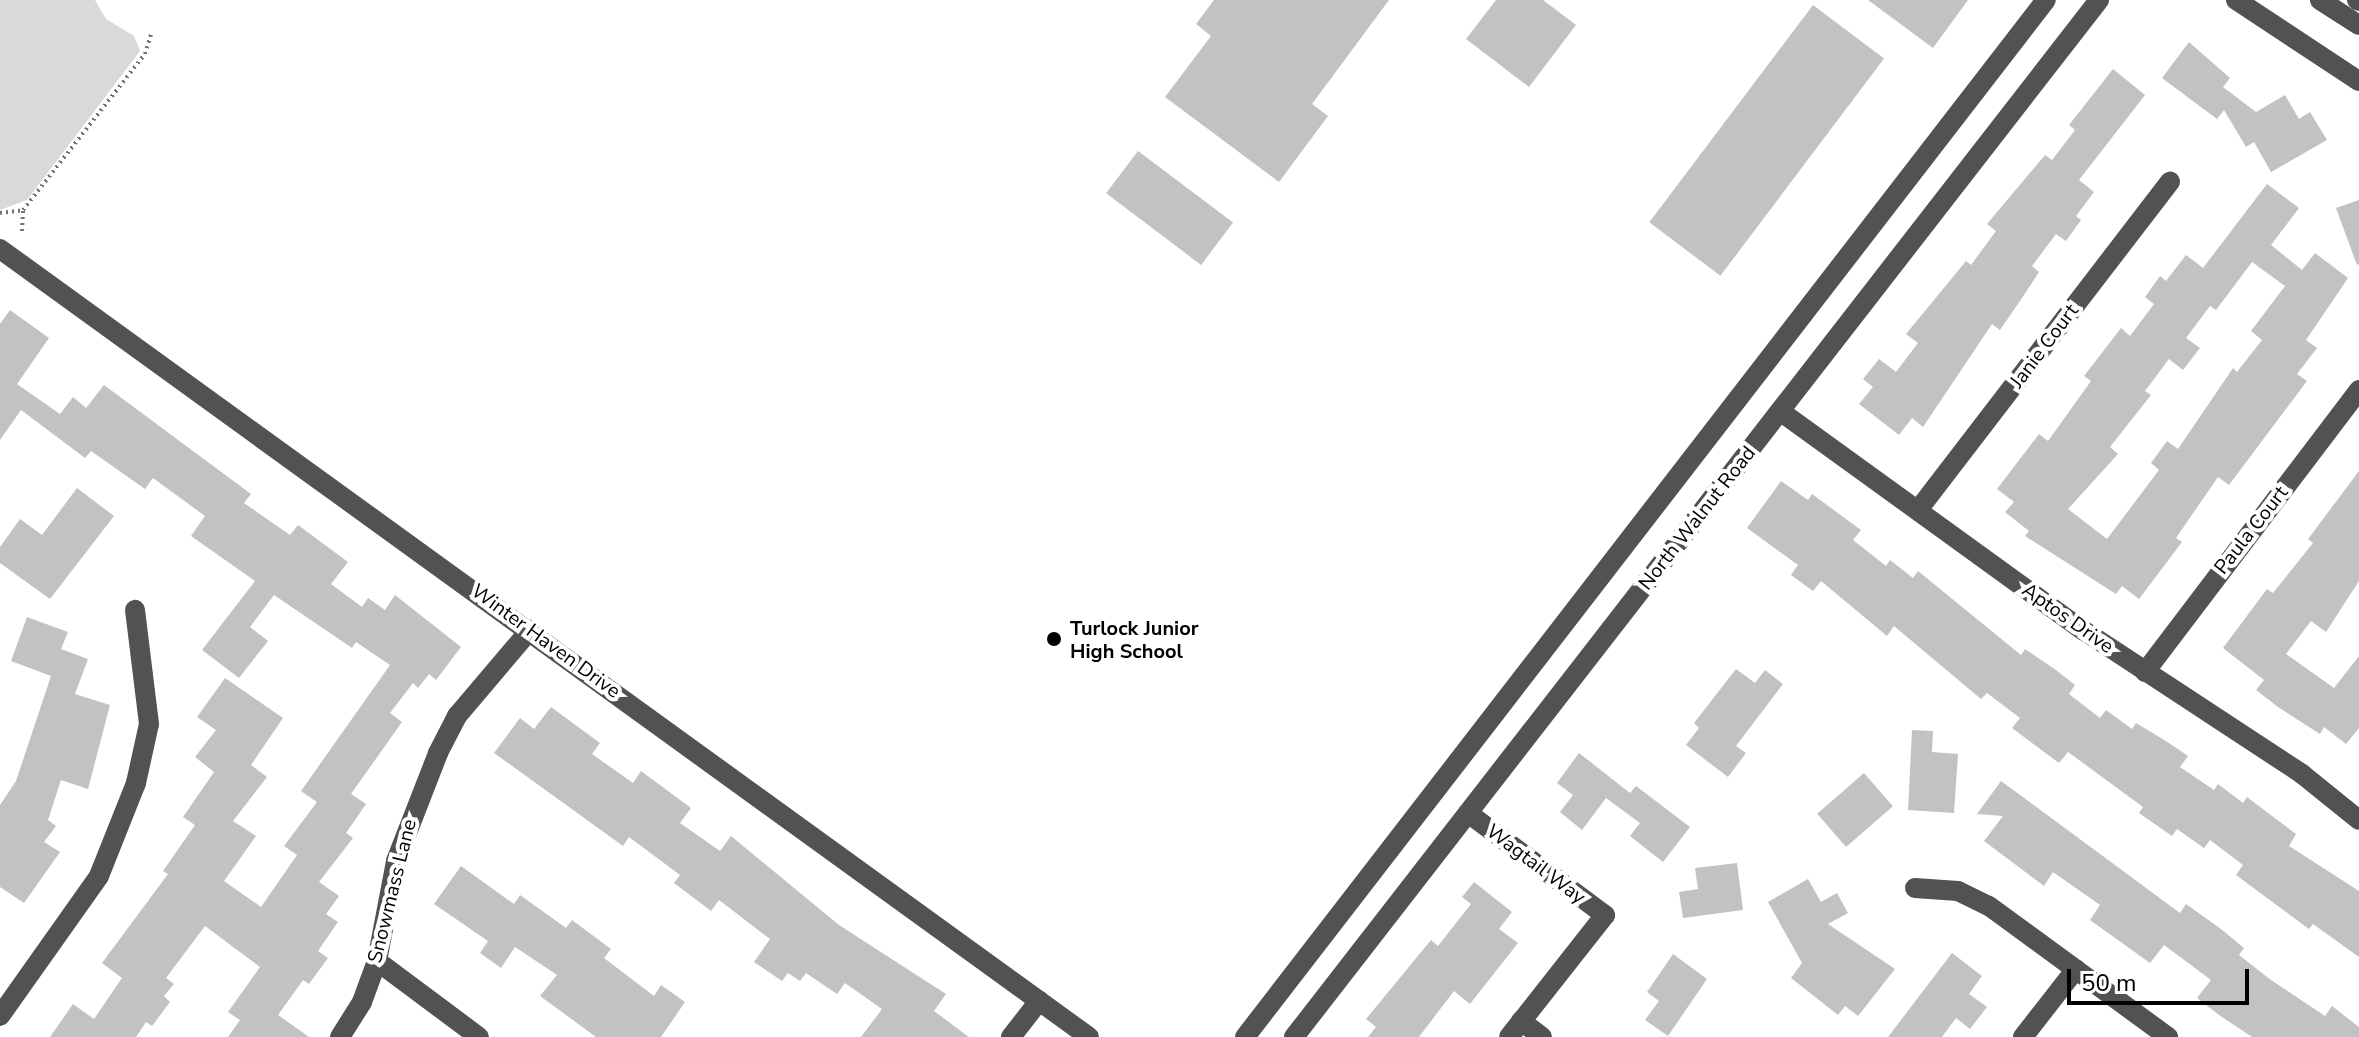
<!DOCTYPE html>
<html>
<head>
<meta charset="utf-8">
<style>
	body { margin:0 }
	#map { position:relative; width:2359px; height:1037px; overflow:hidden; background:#fff; font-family:"Nunito Sans",sans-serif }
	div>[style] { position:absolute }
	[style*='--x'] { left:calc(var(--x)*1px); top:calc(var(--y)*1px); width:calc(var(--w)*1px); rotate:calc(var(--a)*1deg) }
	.green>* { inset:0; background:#d9d9d9 }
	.building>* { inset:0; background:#c2c2c2; transform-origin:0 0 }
	.path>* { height:4px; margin-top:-2px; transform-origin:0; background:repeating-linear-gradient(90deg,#747474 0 2px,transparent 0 6px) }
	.minor>* { height:20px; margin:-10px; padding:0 10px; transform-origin:10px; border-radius:10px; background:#525252 }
	.dots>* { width:22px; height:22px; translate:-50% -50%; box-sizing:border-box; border:4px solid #fff; border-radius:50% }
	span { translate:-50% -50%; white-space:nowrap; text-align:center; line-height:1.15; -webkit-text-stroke:8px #fff; paint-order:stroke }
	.street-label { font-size:20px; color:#000 }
	.poi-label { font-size:20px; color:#000; font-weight:700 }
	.left { translate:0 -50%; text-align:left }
	.scale { position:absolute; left:2067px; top:969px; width:182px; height:36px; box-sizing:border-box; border:4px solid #000; border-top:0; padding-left:10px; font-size:24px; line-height:28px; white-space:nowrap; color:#000; -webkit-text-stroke:6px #fff; paint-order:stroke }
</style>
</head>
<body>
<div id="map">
	<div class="green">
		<i style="clip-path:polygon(0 0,95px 0,106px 19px,134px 36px,140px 51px,27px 200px,0 210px)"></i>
	</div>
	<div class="building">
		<i style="clip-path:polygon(1214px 0,1389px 0,1312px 104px,1328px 116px,1279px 182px,1165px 97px,1211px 36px,1196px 24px)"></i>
		<i style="clip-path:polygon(1496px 0,1543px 0,1576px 25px,1529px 87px,1466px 39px)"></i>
		<i style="clip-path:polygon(1868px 0,1968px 0,1933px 48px)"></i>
		<i style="left:1813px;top:5px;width:89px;height:272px;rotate:37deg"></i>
		<i style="clip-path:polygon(2189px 42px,2230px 78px,2223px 87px,2256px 112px,2285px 95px,2299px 119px,2310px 112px,2327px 140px,2271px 172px,2254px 142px,2246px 147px,2224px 110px,2217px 119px,2162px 78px)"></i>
		<i style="clip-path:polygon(2113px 69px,2145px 95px,2079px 180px,2094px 192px,2076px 216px,2081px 220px,2066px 241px,2056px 234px,2032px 266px,2039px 272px,2020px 301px,2000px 330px,1992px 324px,1923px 427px,1912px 418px,1899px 435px,1859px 404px,1873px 387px,1863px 379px,1879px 359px,1896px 372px,1918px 343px,1906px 334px,1966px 261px,1971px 265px,1996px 231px,1987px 224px,2045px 155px,2052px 160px,2075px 130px,2069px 125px)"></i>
		<i style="left:1138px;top:151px;width:119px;height:53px;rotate:37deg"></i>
		<i style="clip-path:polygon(evenodd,2267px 184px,2299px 208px,2271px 245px,2302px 270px,2315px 253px,2348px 278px,2306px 340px,2317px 348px,2297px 374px,2307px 381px,2229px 485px,2218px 477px,2176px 538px,2182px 542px,2139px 599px,2122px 586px,2116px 594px,2025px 536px,2029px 531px,2005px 512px,2014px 502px,1997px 489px,2039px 434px,2048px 441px,2091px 381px,2084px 376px,2121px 328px,2130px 336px,2154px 304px,2145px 297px,2160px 276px,2166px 281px,2186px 255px,2203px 268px,2267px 184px,2252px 262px,2285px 286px,2251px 331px,2262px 340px,2237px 372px,2233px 368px,2178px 449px,2167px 441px,2151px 463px,2159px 470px,2107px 539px,2068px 509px,2118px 454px,2110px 447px,2151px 395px,2145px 391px,2169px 359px,2183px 370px,2200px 348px,2186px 338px,2210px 306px,2216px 310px,2252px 262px)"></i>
		<i style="clip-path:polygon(2359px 200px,2359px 264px,2357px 265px,2336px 208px)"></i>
		<i style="clip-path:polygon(10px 310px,49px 338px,17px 384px,60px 414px,73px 397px,86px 408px,104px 385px,251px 494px,244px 503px,290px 535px,298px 525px,348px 562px,331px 584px,362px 607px,368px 598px,385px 610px,395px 595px,461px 647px,436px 680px,429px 674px,418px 688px,413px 683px,390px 713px,402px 722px,351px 794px,366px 804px,346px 833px,353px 838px,319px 882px,339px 896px,326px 914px,338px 922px,318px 951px,328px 958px,309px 984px,303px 980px,278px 1015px,309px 1037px,228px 1037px,240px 1020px,228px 1012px,260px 967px,205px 926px,166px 978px,174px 984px,164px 996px,170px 1002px,152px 1026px,146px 1022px,136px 1037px,50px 1037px,73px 1004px,94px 1019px,122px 978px,102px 963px,168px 874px,163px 871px,195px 825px,183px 817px,214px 772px,195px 757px,216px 730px,197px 717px,225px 678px,283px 718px,251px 765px,267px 777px,233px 821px,256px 836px,224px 881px,261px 907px,297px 855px,284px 846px,317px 802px,301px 791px,390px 665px,356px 642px,352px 648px,274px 595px,250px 627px,268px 641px,239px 678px,202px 650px,255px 581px,191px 536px,205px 516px,153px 478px,145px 489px,91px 451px,85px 458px,21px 410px,0 440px,0 324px)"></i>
		<i style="clip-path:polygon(2359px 471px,2359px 581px,2326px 632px,2311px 621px,2286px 654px,2334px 688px,2359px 656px,2359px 728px,2346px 744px,2324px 727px,2320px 734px,2278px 707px,2256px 690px,2264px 680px,2223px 648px,2267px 589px,2273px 593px,2313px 543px,2308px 539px)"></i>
		<i style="clip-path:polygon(1781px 481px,1808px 500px,1812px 494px,1861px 530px,1853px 540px,1886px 566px,1890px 560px,1913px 578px,1918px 571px,2021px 655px,2025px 649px,2056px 670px,2075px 685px,2069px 694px,2100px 718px,2106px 710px,2132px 729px,2136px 723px,2166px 741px,2188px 756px,2180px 767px,2214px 790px,2218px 784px,2243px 803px,2247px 797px,2296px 834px,2289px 846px,2359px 891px,2359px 957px,2313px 924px,2309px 929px,2236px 875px,2243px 865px,2210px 840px,2204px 848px,2177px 829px,2172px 836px,2139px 813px,2143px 807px,2068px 752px,2059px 763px,2012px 728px,2020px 718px,1987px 693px,1981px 699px,1894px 626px,1887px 636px,1821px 581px,1813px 591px,1791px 575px,1798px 565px,1747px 528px)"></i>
		<i style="clip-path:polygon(77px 488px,114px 516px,50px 599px,0 563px,0 547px,20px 519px,42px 535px)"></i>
		<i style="clip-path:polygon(27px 617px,68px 632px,61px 649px,88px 659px,75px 694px,110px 705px,88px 789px,61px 780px,48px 820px,56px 826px,44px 842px,60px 852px,24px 903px,0 887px,0 805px,16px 781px,51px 676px,11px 661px)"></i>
		<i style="clip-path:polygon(1736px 669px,1755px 683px,1765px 670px,1783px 684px,1736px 746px,1746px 753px,1728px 777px,1686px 745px,1699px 728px,1694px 723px)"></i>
		<i style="clip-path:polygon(551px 707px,600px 743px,592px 754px,633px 783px,641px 771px,691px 808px,680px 823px,720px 851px,731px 836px,839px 925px,946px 994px,934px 1011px,969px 1037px,861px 1037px,882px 1009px,845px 983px,837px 994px,806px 973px,800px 981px,788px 973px,782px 981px,754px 962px,770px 939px,719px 900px,711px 911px,674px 883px,680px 875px,629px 837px,623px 846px,494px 753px,520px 718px,534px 729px)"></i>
		<i style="clip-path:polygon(1912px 730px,1933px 731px,1932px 752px,1958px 754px,1954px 813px,1908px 810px)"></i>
		<i style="clip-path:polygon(1579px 753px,1630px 793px,1636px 786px,1690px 827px,1663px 862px,1630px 836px,1640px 823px,1606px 798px,1582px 830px,1560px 812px,1573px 795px,1557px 783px)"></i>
		<i style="left:1864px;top:773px;width:44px;height:62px;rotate:49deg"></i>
		<i style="clip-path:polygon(2001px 781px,2180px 913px,2186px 904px,2221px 929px,2244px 948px,2239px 955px,2271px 980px,2325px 1016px,2332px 1006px,2359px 1027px,2359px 1037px,2252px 1037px,2219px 1015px,2197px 998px,2211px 980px,2164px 945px,2150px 963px,2090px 920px,2100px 905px,2053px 872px,2044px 886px,1984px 841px,2003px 816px,1977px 814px)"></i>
		<i style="clip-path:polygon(1737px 863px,1743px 910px,1683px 918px,1679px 892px,1698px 889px,1695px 868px)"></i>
		<i style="clip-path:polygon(461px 866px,514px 904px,520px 895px,566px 928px,572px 920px,611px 949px,604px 958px,654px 996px,661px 985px,685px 1002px,661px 1037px,596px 1037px,540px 996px,557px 975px,515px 947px,501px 968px,480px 953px,488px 941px,434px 904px)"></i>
		<i style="clip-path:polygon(1808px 879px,1821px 902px,1837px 893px,1848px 913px,1828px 924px,1895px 969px,1858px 1016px,1845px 1006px,1838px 1015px,1791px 978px,1802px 963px,1768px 902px)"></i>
		<i style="clip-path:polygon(1474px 882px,1512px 912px,1499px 929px,1518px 943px,1470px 1004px,1454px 991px,1419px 1037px,1368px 1037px,1376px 1027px,1366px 1019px,1431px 940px,1438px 946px,1471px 904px,1462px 897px)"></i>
		<i style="clip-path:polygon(1952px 953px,1982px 976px,1969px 994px,1987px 1007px,1970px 1029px,1956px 1018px,1942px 1037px,1888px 1037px)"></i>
		<i style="clip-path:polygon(1673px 954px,1707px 979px,1668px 1036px,1645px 1020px,1659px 1001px,1647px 992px)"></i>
	</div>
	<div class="path">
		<i style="--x:0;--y:213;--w:23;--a:-7"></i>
		<i style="--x:22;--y:231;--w:21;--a:-87"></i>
		<i style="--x:23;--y:210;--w:198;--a:-52"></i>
		<i style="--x:145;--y:54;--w:21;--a:-73"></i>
	</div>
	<div class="minor">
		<i style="--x:2236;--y:0;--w:147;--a:33.4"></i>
		<i style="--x:2320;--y:0;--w:46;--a:32.7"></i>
		<i style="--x:2357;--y:0;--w:2;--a:27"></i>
		<i style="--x:0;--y:249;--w:1344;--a:35.89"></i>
		<i style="--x:1780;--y:411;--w:374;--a:35.9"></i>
		<i style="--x:2083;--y:630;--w:262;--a:33.3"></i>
		<i style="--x:2302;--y:774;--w:73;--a:38.9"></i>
		<i style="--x:1918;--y:510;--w:414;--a:-52.5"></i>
		<i style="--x:2145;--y:672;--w:354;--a:-52.8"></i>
		<i style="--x:1468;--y:813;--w:171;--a:36.7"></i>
		<i style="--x:1605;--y:915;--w:155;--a:128.2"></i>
		<i style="--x:1915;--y:888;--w:43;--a:4"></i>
		<i style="--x:1958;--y:891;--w:34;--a:26"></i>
		<i style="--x:1989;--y:906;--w:222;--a:36.2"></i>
		<i style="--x:377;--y:961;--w:127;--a:36.7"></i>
		<i style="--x:0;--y:1016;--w:171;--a:-54.7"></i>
		<i style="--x:99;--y:876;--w:100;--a:-68.3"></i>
		<i style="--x:136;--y:783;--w:60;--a:-77.6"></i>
		<i style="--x:149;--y:724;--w:115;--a:-97"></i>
		<i style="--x:1521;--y:1021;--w:26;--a:37"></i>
		<i style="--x:340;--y:1037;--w:41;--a:-57.8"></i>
		<i style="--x:362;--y:1002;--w:44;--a:-69.9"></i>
		<i style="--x:377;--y:961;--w:102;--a:-79.2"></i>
		<i style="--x:396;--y:861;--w:116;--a:-68.7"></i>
		<i style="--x:438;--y:753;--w:42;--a:-62.8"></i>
		<i style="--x:457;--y:716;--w:113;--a:-49.7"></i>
		<i style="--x:1011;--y:1037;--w:46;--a:-52.1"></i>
		<i style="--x:1245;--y:1037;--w:1310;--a:-52.32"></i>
		<i style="--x:1294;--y:1037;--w:1313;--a:-52.18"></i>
		<i style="--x:2023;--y:1037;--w:86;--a:-52.1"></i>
	</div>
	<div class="dots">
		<i style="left:1054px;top:639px;background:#000"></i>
	</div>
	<div class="street-label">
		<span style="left:2044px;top:346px;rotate:-53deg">Janie Court</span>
		<span style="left:1697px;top:518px;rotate:-52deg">North Walnut Road</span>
		<span style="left:2251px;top:530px;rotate:-52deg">Paula Court</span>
		<span style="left:2068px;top:618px;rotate:35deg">Aptos Drive</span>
		<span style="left:546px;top:641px;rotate:36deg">Winter Haven Drive</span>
		<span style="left:1536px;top:864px;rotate:37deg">Wagtail Way</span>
		<span style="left:392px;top:891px;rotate:-76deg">Snowmass Lane</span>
	</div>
	<div class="poi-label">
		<span class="left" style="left:1070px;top:640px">Turlock Junior<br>High School</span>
	</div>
	<div class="scale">50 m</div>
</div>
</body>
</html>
